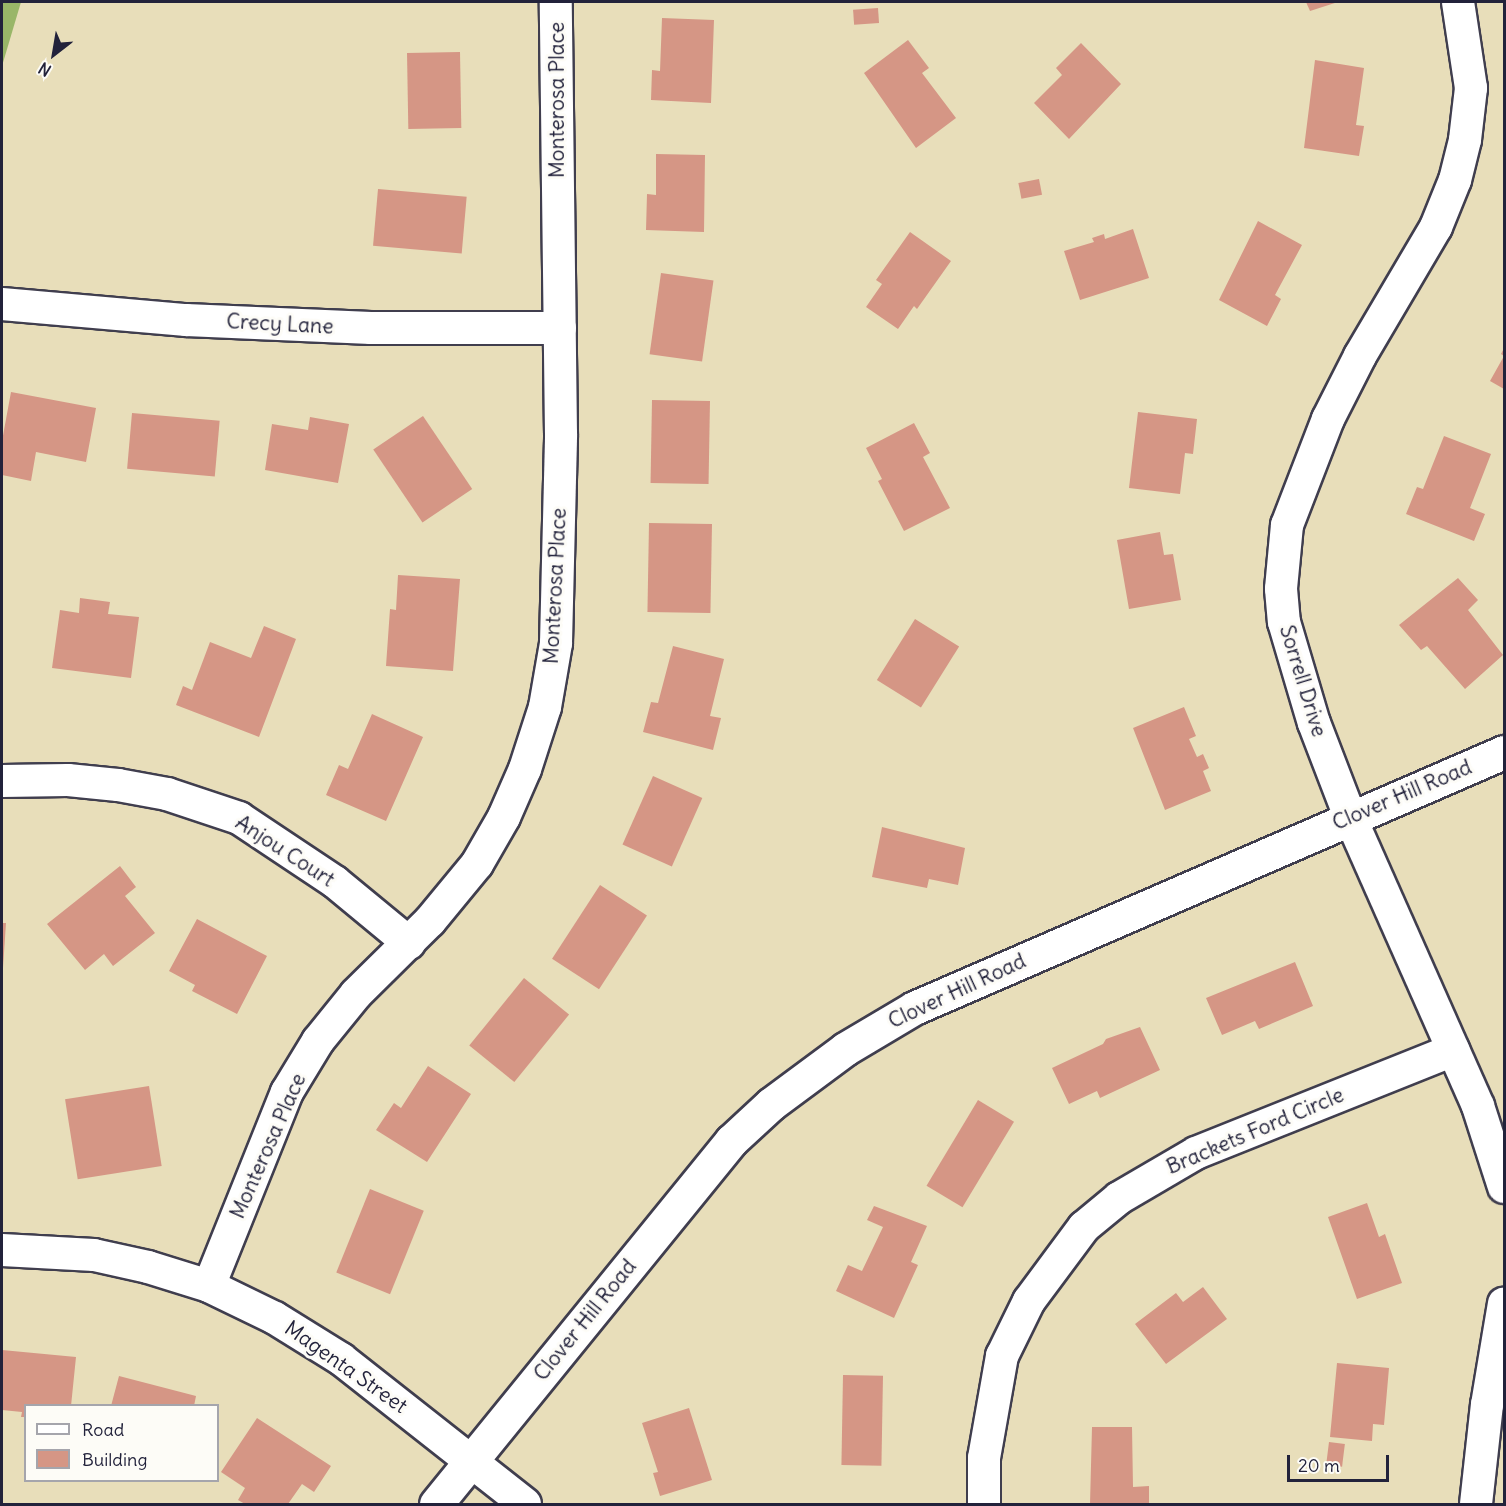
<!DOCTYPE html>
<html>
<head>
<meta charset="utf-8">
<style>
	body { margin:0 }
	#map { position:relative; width:1506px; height:1506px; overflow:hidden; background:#e8deba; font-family:Delius,sans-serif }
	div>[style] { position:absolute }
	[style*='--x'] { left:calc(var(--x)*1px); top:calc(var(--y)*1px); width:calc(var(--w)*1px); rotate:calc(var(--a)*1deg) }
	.forest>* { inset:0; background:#99b668 }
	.building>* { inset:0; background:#d59685; transform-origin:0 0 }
	.roads { filter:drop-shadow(2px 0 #403e4e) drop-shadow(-2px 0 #403e4e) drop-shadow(0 2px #403e4e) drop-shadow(0 -2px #403e4e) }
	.minor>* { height:32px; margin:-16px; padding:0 16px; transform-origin:16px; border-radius:16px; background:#fff }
	.tertiary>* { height:33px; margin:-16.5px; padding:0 16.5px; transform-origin:16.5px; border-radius:16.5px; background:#fff }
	span { translate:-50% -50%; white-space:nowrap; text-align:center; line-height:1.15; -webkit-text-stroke:6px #fdfcf7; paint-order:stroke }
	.street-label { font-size:21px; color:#22223b }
	.frame { position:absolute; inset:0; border:3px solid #22223b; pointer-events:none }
	.legend { position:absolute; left:24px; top:1404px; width:195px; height:78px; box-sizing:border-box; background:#fdfcf7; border:2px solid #a5a5ac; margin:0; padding:8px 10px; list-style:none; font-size:18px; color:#22223b }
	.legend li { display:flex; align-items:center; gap:12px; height:30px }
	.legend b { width:30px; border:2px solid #a5a5ac }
	.north { position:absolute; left:24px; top:24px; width:60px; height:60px; -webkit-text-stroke:4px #fdfcf7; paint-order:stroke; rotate:211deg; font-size:16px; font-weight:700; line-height:24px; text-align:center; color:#22223b }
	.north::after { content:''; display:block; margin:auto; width:21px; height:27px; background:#22223b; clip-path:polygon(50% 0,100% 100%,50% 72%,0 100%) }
	.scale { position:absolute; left:1287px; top:1455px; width:102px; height:27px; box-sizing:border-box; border:3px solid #22223b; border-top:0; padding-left:8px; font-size:18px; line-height:21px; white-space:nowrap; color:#22223b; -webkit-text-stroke:4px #fdfcf7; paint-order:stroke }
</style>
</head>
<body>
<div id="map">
	<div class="forest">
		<i style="clip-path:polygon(2px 2px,21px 2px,2px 66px)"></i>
	</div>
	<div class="building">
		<i style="clip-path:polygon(1306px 2px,1338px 2px,1310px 11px)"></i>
		<i style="left:878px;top:8px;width:15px;height:25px;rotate:86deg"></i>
		<i style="clip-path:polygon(662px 18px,714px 20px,711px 103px,651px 100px,652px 70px,660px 71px)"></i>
		<i style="clip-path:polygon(908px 40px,929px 68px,922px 73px,956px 118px,916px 148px,864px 73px)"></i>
		<i style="clip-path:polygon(1081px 43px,1121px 84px,1069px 139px,1034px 103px,1062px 75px,1056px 68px)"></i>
		<i style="left:460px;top:52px;width:76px;height:53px;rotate:89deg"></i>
		<i style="clip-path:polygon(1315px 60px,1364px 68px,1356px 125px,1364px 126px,1359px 156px,1304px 148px)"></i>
		<i style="clip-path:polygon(656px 154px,705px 155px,704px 232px,646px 230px,647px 194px,656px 195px)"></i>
		<i style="left:1039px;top:179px;width:16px;height:21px;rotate:79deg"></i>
		<i style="left:378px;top:189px;width:89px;height:57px;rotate:5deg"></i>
		<i style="clip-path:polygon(1258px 221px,1302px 245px,1275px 295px,1281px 299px,1267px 326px,1219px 300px)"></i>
		<i style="clip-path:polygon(1133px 229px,1149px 278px,1080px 300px,1064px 251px,1094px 242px,1092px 238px,1104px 234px,1105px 239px)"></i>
		<i style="clip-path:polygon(910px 232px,951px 261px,917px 309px,914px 306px,898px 329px,866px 307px,882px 284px,876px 280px)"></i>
		<i style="left:661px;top:273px;width:53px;height:82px;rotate:8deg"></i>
		<i style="clip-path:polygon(1504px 348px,1504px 389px,1490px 381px,1504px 356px,1501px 354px)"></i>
		<i style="clip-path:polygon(11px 392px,96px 408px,86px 462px,36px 452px,31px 481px,2px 475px,2px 441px)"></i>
		<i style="left:652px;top:400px;width:58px;height:83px;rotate:1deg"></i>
		<i style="clip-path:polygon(1138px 412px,1197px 419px,1193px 454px,1185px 453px,1180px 494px,1129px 488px)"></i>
		<i style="left:132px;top:413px;width:88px;height:56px;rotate:5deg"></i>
		<i style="left:423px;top:416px;width:88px;height:60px;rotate:56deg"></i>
		<i style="clip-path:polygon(310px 417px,349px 424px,338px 483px,265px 470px,272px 424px,308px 430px)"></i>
		<i style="clip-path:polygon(914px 423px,930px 453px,923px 457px,950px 508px,904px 531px,878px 481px,882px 479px,866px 448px)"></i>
		<i style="clip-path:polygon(1444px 436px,1491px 454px,1470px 508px,1485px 514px,1474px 541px,1406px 514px,1417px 487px,1423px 489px)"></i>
		<i style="left:649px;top:523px;width:63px;height:89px;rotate:1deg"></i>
		<i style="clip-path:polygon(1160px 532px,1164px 555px,1173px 554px,1181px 600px,1129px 609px,1117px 540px)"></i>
		<i style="clip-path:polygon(398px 575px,460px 579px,453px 671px,386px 666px,390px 609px,396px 610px)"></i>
		<i style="clip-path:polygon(1458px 578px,1478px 600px,1468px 610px,1503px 655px,1465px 689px,1427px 646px,1421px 650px,1399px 625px)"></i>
		<i style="clip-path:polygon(80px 598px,110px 602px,108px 614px,139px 617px,131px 678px,52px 668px,60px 610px,79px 613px)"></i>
		<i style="left:915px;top:619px;width:52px;height:72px;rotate:32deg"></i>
		<i style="clip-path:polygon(264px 626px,296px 639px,259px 737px,176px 705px,183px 686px,192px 690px,210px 642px,251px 658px)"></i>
		<i style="clip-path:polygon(673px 646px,724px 659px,710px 716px,721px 718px,713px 750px,643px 732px,651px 702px,658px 703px)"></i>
		<i style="clip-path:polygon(1184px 707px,1196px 736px,1189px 739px,1197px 757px,1203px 754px,1209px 768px,1203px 771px,1211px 791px,1165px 810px,1133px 728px)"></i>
		<i style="clip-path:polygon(372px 714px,423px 737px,386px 821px,326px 795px,339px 765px,348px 769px)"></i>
		<i style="left:653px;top:776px;width:54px;height:75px;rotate:24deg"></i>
		<i style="clip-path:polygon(882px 827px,965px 848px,958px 885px,929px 879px,927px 888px,872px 877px)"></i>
		<i style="clip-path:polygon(120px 866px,136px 887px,125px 896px,155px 933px,113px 966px,104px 954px,85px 970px,47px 924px)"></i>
		<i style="left:600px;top:885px;width:56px;height:88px;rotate:33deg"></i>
		<i style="clip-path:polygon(197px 919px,267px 956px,237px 1014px,192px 991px,195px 985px,169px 971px)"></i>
		<i style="clip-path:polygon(2px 923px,6px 923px,3px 968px,2px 968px)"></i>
		<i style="clip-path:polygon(1295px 962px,1313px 1006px,1259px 1029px,1255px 1021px,1222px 1035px,1206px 998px)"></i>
		<i style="left:524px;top:978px;width:58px;height:87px;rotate:39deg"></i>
		<i style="clip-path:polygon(1140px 1027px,1160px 1070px,1100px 1098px,1097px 1091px,1069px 1104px,1052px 1068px,1103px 1044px,1106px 1039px)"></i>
		<i style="clip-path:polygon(428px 1066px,471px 1094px,427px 1162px,376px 1130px,394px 1103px,401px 1108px)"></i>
		<i style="left:149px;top:1086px;width:81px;height:85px;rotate:81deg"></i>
		<i style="left:978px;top:1100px;width:42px;height:100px;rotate:31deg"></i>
		<i style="left:370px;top:1189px;width:58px;height:90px;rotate:22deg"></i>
		<i style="clip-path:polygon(1367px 1203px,1379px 1237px,1385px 1234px,1402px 1283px,1357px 1299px,1328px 1217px)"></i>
		<i style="clip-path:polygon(874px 1206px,927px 1226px,911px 1262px,918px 1265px,894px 1318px,836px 1291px,848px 1265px,862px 1271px,883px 1227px,867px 1220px)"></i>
		<i style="clip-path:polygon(1203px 1287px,1227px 1319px,1166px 1364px,1135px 1324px,1176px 1293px,1183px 1302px)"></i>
		<i style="clip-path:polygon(2px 1350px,76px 1357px,71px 1406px,26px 1406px,26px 1417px,21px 1417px,22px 1412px,2px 1410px)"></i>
		<i style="clip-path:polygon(1337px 1363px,1389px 1368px,1384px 1425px,1373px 1424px,1372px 1441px,1330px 1437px)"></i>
		<i style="left:843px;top:1375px;width:40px;height:90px;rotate:1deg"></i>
		<i style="clip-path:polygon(119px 1376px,196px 1396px,194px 1406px,111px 1406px)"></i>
		<i style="clip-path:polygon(689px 1408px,712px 1480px,660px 1496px,653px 1473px,658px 1472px,642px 1423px)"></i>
		<i style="clip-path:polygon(257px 1418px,331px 1466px,314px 1492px,302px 1484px,288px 1504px,245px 1504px,238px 1500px,245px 1488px,221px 1472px)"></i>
		<i style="clip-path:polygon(1092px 1427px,1132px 1427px,1133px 1487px,1149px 1486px,1149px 1504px,1090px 1504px)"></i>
		<i style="left:1329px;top:1442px;width:16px;height:23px;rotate:7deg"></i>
	</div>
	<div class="roads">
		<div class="minor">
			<i style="--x:1458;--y:2;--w:87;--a:81.4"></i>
			<i style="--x:1471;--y:88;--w:52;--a:96.6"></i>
			<i style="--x:1465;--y:140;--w:41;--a:104"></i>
			<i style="--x:1455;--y:180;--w:51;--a:112"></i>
			<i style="--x:1436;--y:227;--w:150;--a:120.5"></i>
			<i style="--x:1360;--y:356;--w:71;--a:116.9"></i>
			<i style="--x:1328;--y:419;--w:114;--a:111.1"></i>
			<i style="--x:1287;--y:525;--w:64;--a:95.4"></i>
			<i style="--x:1281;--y:589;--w:33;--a:85"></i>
			<i style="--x:1284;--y:622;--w:105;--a:73.5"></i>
			<i style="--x:1314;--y:723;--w:101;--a:69"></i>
			<i style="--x:1350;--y:817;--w:316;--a:66.1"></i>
			<i style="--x:1478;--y:1106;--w:85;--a:72.2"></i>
			<i style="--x:2;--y:304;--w:185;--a:5"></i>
			<i style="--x:186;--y:320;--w:185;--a:2.5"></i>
			<i style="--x:371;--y:328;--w:189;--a:0"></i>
			<i style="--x:2;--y:781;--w:66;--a:-0.9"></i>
			<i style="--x:68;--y:780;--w:50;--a:5.7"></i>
			<i style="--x:118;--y:785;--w:50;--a:10.4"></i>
			<i style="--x:167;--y:794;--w:76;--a:18.4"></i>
			<i style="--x:239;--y:818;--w:115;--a:33.7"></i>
			<i style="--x:335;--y:882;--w:96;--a:39.5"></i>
			<i style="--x:2;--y:1250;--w:92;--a:3.1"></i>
			<i style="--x:94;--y:1255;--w:55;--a:12.5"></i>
			<i style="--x:148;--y:1267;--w:64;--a:17.3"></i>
			<i style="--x:209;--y:1286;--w:73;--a:25.9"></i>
			<i style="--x:275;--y:1318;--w:78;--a:31.8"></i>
			<i style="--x:341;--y:1359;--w:234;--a:38.2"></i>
			<i style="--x:209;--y:1286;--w:209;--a:-68.1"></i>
			<i style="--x:287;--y:1092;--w:60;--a:-58.7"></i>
			<i style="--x:318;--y:1041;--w:60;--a:-51"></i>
			<i style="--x:356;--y:994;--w:104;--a:-44.6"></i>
			<i style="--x:430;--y:921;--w:74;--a:-50.5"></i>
			<i style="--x:477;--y:864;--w:54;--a:-60.1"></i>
			<i style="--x:504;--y:817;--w:52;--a:-66.4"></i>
			<i style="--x:525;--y:769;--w:65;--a:-72.1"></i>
			<i style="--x:545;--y:707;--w:65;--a:-80.2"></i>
			<i style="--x:556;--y:643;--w:209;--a:-88.6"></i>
			<i style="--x:561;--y:434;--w:432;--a:-90.7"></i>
			<i style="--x:984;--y:1504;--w:46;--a:-90"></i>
			<i style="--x:984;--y:1458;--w:104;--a:-80"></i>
			<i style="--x:1002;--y:1356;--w:61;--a:-63.9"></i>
			<i style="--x:1029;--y:1301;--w:92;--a:-53.4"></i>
			<i style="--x:1084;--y:1227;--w:45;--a:-39.6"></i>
			<i style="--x:1119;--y:1198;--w:89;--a:-30.3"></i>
			<i style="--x:1196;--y:1153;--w:277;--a:-21.8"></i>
			<i style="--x:1476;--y:1504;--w:100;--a:-83.7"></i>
			<i style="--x:1487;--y:1405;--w:103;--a:-80.5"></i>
		</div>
		<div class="tertiary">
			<i style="--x:436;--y:1504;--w:468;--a:-50.9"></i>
			<i style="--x:731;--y:1141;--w:54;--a:-42.8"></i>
			<i style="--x:771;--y:1104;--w:92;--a:-36.6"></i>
			<i style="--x:845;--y:1049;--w:80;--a:-30.7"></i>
			<i style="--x:914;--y:1008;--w:643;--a:-23.46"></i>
		</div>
	</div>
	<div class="street-label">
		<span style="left:557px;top:100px;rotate:-90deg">Monterosa Place</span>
		<span style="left:280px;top:324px;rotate:3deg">Crecy Lane</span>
		<span style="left:555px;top:586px;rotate:-87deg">Monterosa Place</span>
		<span style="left:1303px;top:681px;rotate:73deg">Sorrell Drive</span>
		<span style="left:1402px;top:795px;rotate:-23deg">Clover Hill Road</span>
		<span style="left:285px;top:851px;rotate:33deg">Anjou Court</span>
		<span style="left:957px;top:991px;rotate:-25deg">Clover Hill Road</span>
		<span style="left:1255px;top:1131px;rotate:-23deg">Brackets Ford Circle</span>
		<span style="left:268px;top:1146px;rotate:-66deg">Monterosa Place</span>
		<span style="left:585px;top:1320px;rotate:-51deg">Clover Hill Road</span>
		<span style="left:346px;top:1367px;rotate:35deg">Magenta Street</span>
	</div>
	<div class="frame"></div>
	<ul class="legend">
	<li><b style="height:8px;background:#fff"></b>Road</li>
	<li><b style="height:16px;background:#d59685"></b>Building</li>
	</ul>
	<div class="north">N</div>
	<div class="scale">20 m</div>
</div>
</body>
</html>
